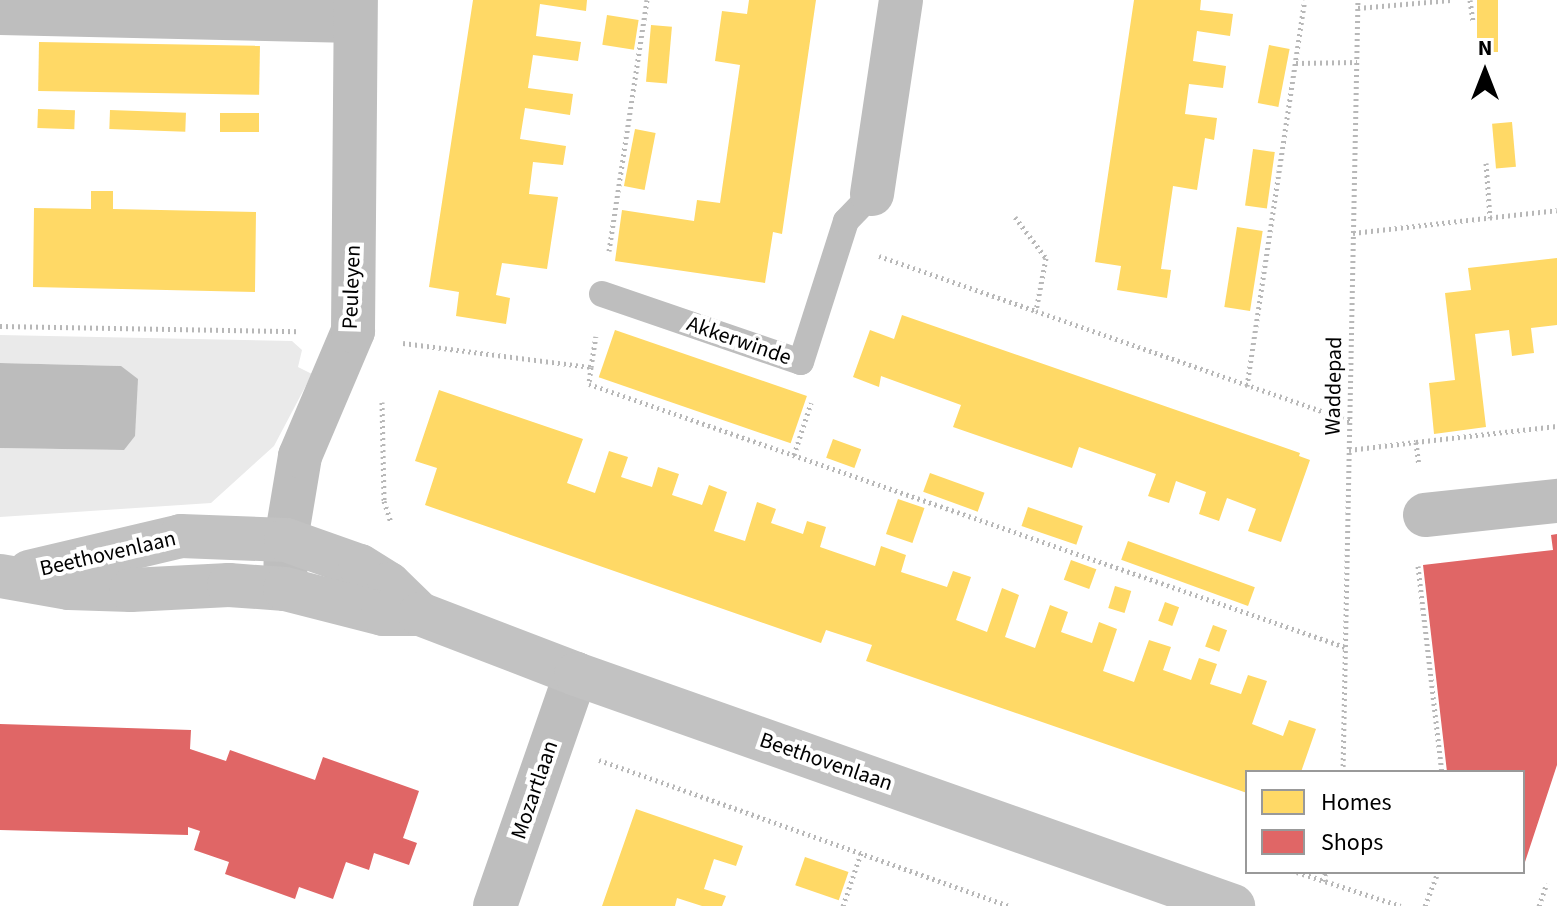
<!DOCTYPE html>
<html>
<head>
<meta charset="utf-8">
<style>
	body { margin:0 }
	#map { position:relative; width:1557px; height:906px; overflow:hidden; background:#fff; font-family:"Source Sans 3",sans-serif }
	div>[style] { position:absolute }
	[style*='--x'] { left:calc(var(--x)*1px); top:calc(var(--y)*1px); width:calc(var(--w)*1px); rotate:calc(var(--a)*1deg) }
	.green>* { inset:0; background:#eaeaea }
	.water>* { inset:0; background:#bcbcbc }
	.homes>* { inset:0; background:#ffd966; transform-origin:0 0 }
	.shops>* { inset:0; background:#e06666 }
	.path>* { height:5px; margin-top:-2.5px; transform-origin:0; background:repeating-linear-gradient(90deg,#b8b8b8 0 2px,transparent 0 6px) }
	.service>* { height:26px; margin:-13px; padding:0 13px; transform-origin:13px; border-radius:13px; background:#bebebe }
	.minor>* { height:44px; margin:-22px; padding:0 22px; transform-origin:22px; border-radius:22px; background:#bebebe }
	.secondary>* { height:44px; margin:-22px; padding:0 22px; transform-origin:22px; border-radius:22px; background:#c2c2c2 }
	span { translate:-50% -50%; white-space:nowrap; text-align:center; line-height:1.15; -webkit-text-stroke:8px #fff; paint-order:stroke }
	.street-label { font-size:22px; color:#000 }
	.legend { position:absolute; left:1245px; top:770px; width:280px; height:104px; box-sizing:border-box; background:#fff; border:2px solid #999; margin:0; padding:10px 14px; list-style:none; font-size:24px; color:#000 }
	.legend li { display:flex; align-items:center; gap:16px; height:40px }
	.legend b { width:40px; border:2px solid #999 }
	.north { position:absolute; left:1445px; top:32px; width:80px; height:80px; -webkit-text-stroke:6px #fff; paint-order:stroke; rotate:0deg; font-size:22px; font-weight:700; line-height:32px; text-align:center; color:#000 }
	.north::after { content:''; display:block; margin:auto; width:28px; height:36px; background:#000; clip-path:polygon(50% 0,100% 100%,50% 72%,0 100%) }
</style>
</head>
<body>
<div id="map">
	<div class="green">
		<i style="clip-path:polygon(0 335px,292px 341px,302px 350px,298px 367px,312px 374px,274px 446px,211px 503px,0 517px,0 448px,124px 450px,121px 366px,0 363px)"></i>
	</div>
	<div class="water">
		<i style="clip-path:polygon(0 363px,121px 366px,138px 379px,135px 436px,124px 450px,0 448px)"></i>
	</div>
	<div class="homes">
		<i style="clip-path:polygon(473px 0,587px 0,586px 11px,540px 4px,536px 36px,581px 42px,578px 61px,533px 55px,528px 88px,573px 94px,570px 115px,525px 108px,520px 139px,566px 146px,563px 165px,533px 162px,529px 194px,558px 197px,547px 269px,502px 263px,496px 295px,510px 298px,506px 324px,456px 316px,459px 292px,429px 287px)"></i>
		<i style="clip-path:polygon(749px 0,816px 0,782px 234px,773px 232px,765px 283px,615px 261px,622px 210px,694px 221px,697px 200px,720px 203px,740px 65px,715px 61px,722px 11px,747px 14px)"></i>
		<i style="clip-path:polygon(1134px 0,1201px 0,1200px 10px,1233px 14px,1230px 36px,1197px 31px,1193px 61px,1226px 66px,1223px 88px,1189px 84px,1185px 114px,1217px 118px,1214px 140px,1205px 138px,1197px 190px,1173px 186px,1161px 269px,1171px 270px,1167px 298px,1117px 290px,1121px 266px,1095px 262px)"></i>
		<i style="left:1477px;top:0;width:21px;height:52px"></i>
		<i style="left:607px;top:15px;width:32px;height:30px;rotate:9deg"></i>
		<i style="left:651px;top:25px;width:21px;height:57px;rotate:5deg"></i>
		<i style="left:39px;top:42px;width:221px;height:49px;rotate:1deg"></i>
		<i style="left:1269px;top:45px;width:21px;height:59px;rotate:11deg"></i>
		<i style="left:38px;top:109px;width:37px;height:19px;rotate:2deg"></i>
		<i style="left:110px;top:110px;width:76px;height:19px;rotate:2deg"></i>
		<i style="left:220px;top:113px;width:39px;height:19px"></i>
		<i style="left:1512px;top:122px;width:45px;height:20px;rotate:85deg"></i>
		<i style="left:635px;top:129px;width:21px;height:58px;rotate:11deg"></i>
		<i style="left:1253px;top:149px;width:22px;height:57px;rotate:8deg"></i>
		<i style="clip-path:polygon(91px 191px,113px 191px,113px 209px,256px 212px,255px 292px,33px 287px,34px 208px,91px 209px)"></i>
		<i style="left:1237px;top:227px;width:26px;height:81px;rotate:9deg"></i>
		<i style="clip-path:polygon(1557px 258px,1557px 325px,1531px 328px,1534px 353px,1512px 356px,1509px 330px,1475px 334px,1486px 427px,1434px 434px,1429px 383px,1455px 380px,1445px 293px,1471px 290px,1468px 268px)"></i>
		<i style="clip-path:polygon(902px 315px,1300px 453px,1299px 456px,1310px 460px,1281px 542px,1248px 531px,1256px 509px,1227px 498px,1219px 521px,1199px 514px,1206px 492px,1176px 481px,1169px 503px,1148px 496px,1156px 474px,1079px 447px,1072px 468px,953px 427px,961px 405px,881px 376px,879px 387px,853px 377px,870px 330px,894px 339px)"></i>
		<i style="left:615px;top:330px;width:203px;height:50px;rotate:19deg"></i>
		<i style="clip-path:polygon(439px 390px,583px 439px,567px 483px,595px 493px,609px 451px,628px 457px,621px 477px,652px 487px,658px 467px,679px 474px,672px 495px,702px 505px,709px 485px,727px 492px,714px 531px,745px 541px,757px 502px,776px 509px,771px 523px,803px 534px,807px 521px,826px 527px,820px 547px,875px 566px,881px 546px,906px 555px,901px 572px,947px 587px,953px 571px,971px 577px,956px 620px,987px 632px,1002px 588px,1019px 595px,1005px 637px,1035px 648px,1050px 605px,1068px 612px,1061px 632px,1092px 643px,1099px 622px,1117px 629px,1103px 671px,1134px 682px,1149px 640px,1171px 647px,1163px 670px,1191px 680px,1199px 658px,1217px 664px,1210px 684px,1241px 694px,1248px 675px,1267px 681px,1252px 724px,1283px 736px,1289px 720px,1316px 729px,1301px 772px,1247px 772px,1247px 793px,866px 661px,872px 645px,826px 630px,821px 643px,425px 505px,437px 468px,415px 461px)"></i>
		<i style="left:833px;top:439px;width:30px;height:20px;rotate:20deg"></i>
		<i style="left:930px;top:473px;width:58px;height:20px;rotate:20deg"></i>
		<i style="left:898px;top:499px;width:28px;height:37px;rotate:19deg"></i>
		<i style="left:1028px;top:507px;width:58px;height:20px;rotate:19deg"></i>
		<i style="left:1128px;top:541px;width:135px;height:20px;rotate:20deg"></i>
		<i style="left:1071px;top:560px;width:27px;height:21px;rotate:20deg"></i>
		<i style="left:1115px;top:586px;width:17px;height:23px;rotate:17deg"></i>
		<i style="left:1165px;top:602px;width:15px;height:20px;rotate:20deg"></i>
		<i style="left:1213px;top:625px;width:15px;height:23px;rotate:20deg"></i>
		<i style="clip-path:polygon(636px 809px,743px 846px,736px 866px,714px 859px,704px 889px,726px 896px,722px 906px,702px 906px,677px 898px,675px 906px,602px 906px)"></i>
		<i style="left:805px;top:857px;width:46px;height:30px;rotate:19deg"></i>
	</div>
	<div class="shops">
		<i style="clip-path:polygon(1557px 534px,1557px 765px,1524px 865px,1523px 772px,1447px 772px,1423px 565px,1553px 550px,1551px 535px)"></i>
		<i style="clip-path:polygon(0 724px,191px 730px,190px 749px,226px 761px,230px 750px,315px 780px,323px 757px,419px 791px,403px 838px,417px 843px,409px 865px,374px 853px,369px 870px,346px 862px,333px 899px,299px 887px,295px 899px,225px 874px,229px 862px,194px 850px,200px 831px,188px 827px,188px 835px,0 830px)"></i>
	</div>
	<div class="path">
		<i style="--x:1470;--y:0;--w:21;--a:82"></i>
		<i style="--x:1358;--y:8;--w:93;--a:-4.9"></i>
		<i style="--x:1296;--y:63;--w:61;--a:-0.9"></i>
		<i style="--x:1486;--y:163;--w:55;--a:85.8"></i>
		<i style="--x:1015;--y:217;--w:51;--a:52.9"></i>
		<i style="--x:1046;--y:258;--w:54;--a:100.7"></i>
		<i style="--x:1036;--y:311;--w:333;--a:19.3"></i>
		<i style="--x:1353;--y:233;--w:205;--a:-6.4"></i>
		<i style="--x:609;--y:251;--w:254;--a:-81.4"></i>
		<i style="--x:879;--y:256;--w:166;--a:19.3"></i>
		<i style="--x:0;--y:326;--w:299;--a:1"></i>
		<i style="--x:403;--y:343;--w:190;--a:7.3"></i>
		<i style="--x:591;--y:367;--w:17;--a:97"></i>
		<i style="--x:589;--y:384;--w:800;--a:19.18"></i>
		<i style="--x:591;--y:367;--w:31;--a:-81"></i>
		<i style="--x:1247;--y:386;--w:390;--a:-81.5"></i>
		<i style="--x:382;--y:402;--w:99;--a:88.8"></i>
		<i style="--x:384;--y:501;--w:23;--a:72"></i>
		<i style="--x:1416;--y:442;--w:142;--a:-6.5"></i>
		<i style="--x:1349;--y:450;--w:67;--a:-6.8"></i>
		<i style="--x:1416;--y:442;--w:23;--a:83"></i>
		<i style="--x:794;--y:455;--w:55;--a:-71.9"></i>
		<i style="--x:1418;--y:566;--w:207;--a:83.4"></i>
		<i style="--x:599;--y:760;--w:435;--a:19.6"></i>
		<i style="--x:1343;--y:772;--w:772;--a:-88.89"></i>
		<i style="--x:1297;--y:872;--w:109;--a:18.1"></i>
		<i style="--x:1323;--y:881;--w:9;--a:-72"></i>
		<i style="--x:843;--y:906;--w:56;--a:-71.2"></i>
		<i style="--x:1425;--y:906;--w:36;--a:-69"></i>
		<i style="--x:1539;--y:906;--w:24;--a:-71"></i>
	</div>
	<div class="service">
		<i style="--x:602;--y:294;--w:210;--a:18.9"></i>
		<i style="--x:801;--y:362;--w:148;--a:-72.3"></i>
		<i style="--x:846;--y:221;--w:37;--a:-46"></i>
	</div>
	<div class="minor">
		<i style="--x:0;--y:13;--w:355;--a:1.3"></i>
		<i style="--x:872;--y:194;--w:196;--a:-81.5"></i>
		<i style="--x:1425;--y:515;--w:133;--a:-6.1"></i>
		<i style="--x:285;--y:589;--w:49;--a:-88.8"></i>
		<i style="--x:286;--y:540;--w:85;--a:-80.5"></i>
		<i style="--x:300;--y:456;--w:136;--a:-67"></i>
		<i style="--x:353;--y:331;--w:331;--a:-89.5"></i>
		<i style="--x:495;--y:906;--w:246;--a:-70.8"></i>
	</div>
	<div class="secondary">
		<i style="--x:29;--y:572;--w:156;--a:-13.3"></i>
		<i style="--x:181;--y:536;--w:105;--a:2.2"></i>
		<i style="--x:286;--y:540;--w:78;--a:19.4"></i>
		<i style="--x:360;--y:566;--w:34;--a:32"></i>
		<i style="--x:389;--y:584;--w:43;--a:44.1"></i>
		<i style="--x:0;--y:576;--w:70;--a:9.9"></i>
		<i style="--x:69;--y:588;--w:62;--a:1.8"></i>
		<i style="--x:131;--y:590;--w:98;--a:-2.9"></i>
		<i style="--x:229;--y:585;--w:56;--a:4.1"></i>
		<i style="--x:285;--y:589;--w:101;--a:14.3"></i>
		<i style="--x:383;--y:614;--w:37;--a:0"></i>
		<i style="--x:420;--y:614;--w:167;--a:21"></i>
		<i style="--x:576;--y:674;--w:697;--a:19.45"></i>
	</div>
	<div class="street-label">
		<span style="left:352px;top:287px;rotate:-88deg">Peuleyen</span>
		<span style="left:739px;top:341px;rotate:19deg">Akkerwinde</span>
		<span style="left:1334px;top:386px;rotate:-89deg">Waddepad</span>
		<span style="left:108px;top:554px;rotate:-13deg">Beethovenlaan</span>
		<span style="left:826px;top:762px;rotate:19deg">Beethovenlaan</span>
		<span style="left:535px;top:790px;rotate:-71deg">Mozartlaan</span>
	</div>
	<ul class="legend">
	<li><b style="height:22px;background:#ffd966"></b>Homes</li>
	<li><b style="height:22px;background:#e06666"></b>Shops</li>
	</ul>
	<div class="north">N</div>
</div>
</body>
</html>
